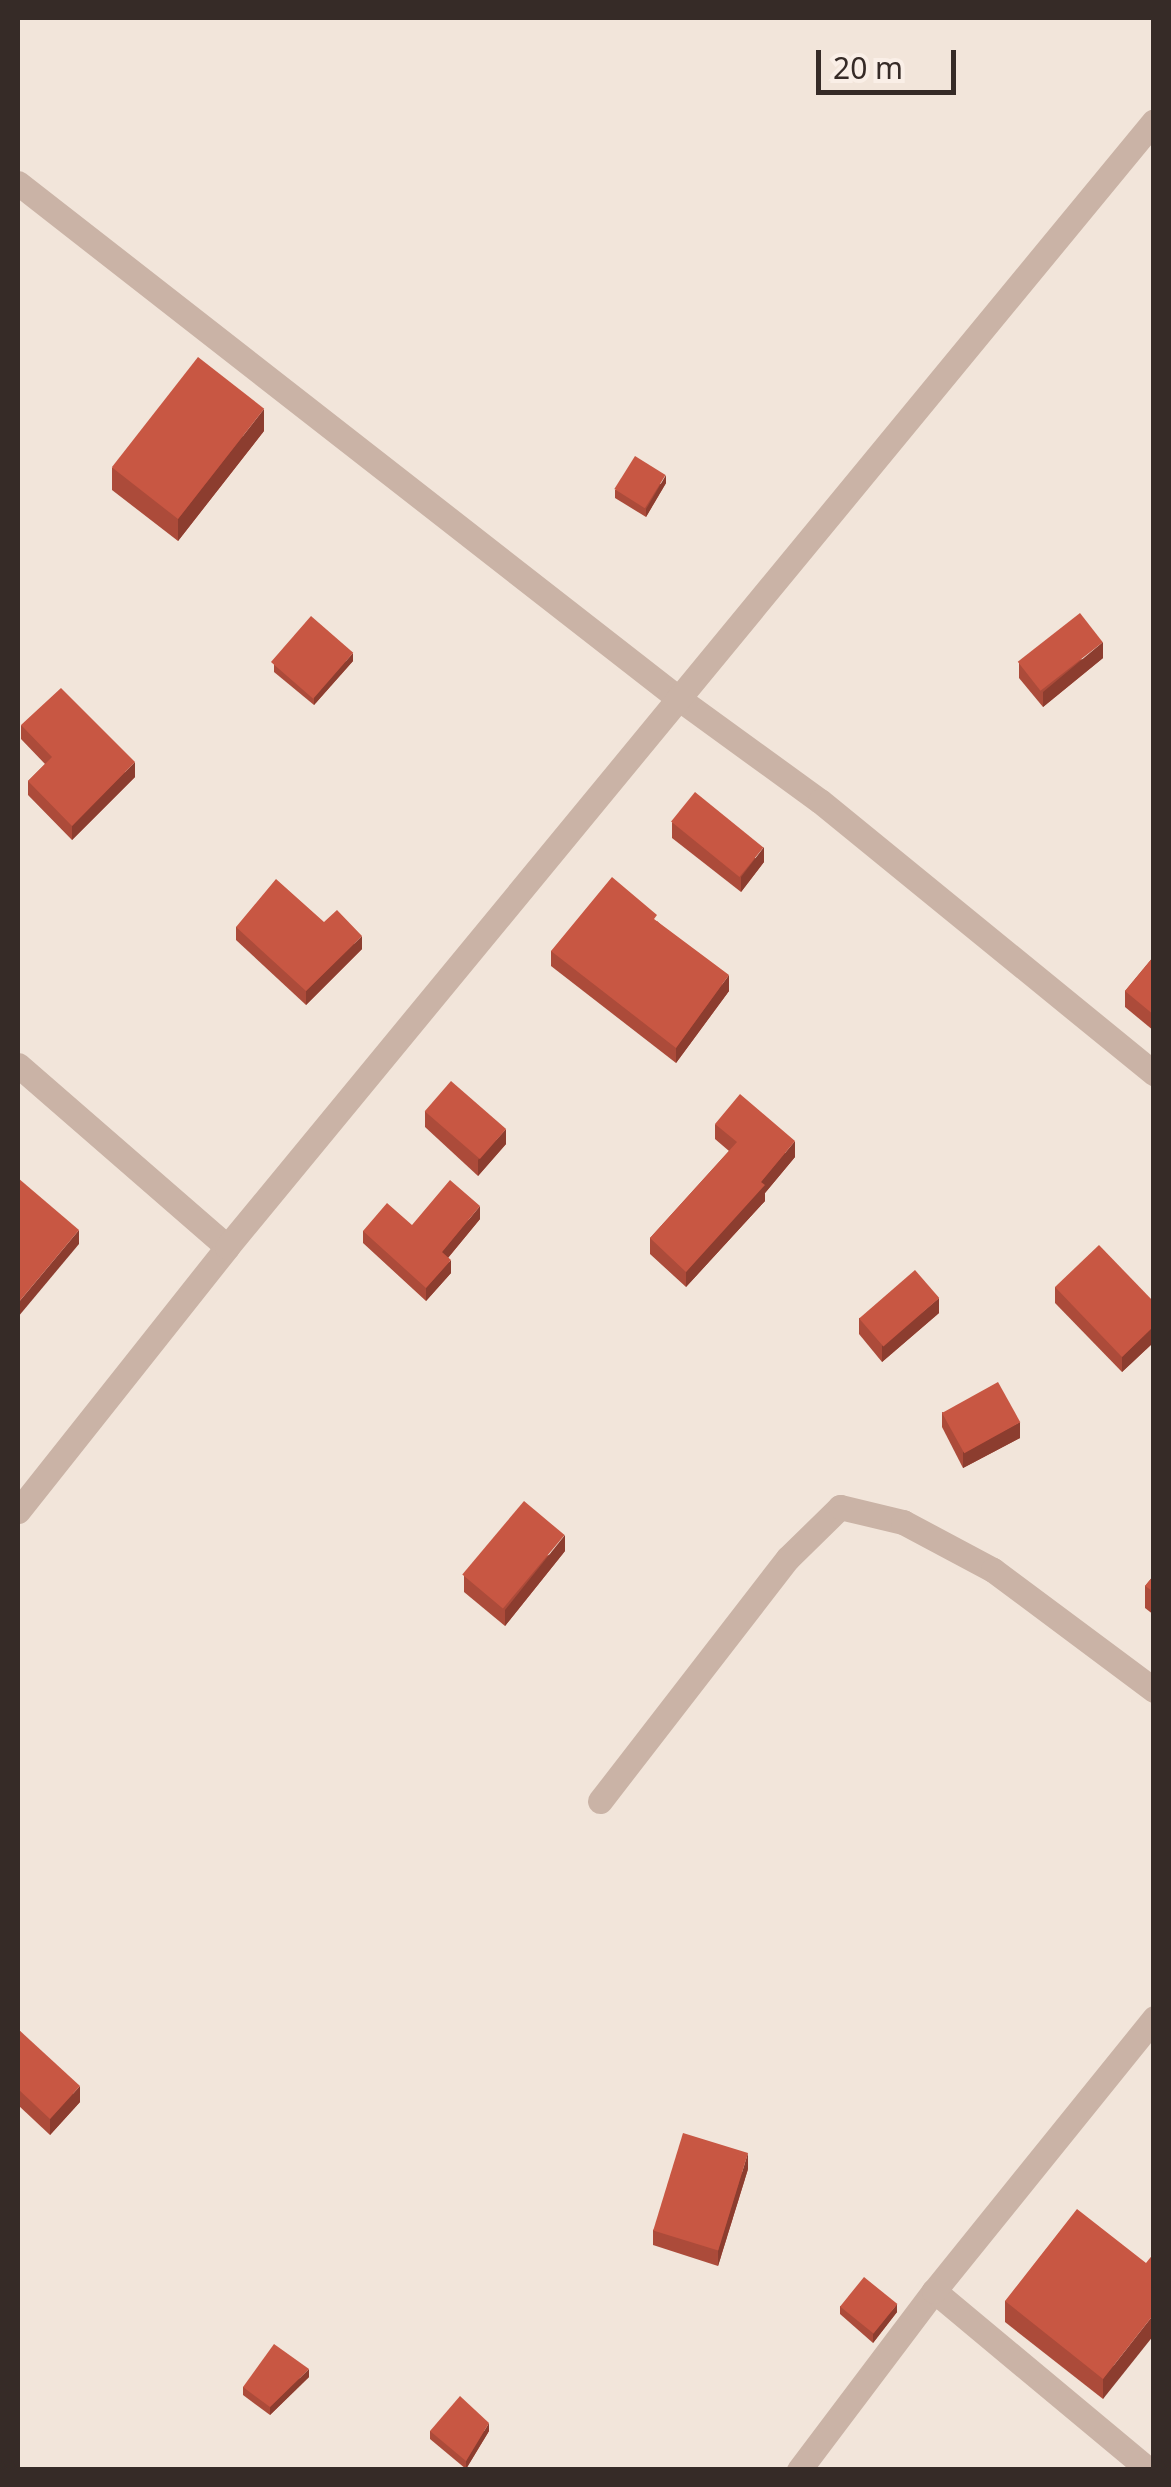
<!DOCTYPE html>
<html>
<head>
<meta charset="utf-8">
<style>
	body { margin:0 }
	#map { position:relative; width:1171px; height:2487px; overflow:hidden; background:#f2e5da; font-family:"Noto Sans",sans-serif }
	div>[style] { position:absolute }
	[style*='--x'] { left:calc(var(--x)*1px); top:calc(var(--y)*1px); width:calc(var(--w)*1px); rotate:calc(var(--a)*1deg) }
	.minor>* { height:25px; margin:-12.5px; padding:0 12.5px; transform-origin:12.5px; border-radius:12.5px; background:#cab3a6 }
	.wall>* { inset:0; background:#ac4b3a }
	.shaded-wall>* { inset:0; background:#8c3d2f }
	.building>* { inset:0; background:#c85743; transform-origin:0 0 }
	span { translate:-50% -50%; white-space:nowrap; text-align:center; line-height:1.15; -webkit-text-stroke:9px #faefe7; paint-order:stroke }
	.frame { position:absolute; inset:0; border:20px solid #362b27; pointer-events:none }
	.scale { position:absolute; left:816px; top:50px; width:140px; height:45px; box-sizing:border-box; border:5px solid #362b27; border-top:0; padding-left:12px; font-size:30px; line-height:35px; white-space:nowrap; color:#362b27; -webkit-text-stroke:8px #faefe7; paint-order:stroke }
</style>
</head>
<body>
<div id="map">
	<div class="minor">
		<i style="--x:18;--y:183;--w:837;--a:37.97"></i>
		<i style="--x:678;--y:698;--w:175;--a:36"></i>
		<i style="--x:820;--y:801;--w:431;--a:39.2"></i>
		<i style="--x:18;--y:1065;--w:277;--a:41"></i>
		<i style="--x:18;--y:1511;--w:337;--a:-51.6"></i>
		<i style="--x:227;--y:1247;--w:1458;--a:-50.54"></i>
		<i style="--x:600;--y:1801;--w:307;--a:-52.3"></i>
		<i style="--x:788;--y:1558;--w:73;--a:-44.4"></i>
		<i style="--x:840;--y:1507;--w:65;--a:13.4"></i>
		<i style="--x:903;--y:1522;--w:102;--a:28.1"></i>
		<i style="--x:993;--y:1570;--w:201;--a:36.7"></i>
		<i style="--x:799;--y:2470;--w:224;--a:-53"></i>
		<i style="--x:1149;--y:2470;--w:280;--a:-140.2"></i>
		<i style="--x:934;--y:2291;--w:351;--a:-51.1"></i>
	</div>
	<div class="wall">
		<i style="clip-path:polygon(264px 431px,178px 541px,112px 490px,112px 468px)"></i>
		<i style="clip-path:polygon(666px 483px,646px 517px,615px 498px,615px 490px)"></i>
		<i style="clip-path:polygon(1103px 658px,1043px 707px,1019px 678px,1019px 663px)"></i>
		<i style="clip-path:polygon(353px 661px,314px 705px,274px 672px,274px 664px)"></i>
		<i style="clip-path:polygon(21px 725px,135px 777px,72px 840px,28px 795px,28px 781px,45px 764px,21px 739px)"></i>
		<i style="clip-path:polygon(672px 822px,764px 862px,741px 892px,672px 838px)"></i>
		<i style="clip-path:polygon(657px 921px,729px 991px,676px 1063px,551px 966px,551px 951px)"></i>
		<i style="clip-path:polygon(324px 922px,362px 949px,306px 1005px,236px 940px,236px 927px)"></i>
		<i style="clip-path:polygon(1154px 956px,1154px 1031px,1125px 1007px,1125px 991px)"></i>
		<i style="clip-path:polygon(425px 1111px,506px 1144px,478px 1176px,425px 1127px)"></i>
		<i style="clip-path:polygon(715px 1124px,795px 1157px,765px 1193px,765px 1201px,686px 1287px,650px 1254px,650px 1238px,729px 1151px,715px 1139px)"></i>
		<i style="clip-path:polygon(480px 1219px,448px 1258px,451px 1273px,426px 1301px,363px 1243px,363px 1231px)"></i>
		<i style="clip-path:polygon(1055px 1287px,1154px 1302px,1154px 1342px,1122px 1372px,1055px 1303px)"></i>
		<i style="clip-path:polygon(939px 1313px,882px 1362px,859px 1334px,859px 1318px)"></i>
		<i style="clip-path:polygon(942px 1412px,1020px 1438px,963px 1468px,942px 1427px)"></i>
		<i style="clip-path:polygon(565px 1551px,505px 1626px,464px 1592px,464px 1576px)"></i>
		<i style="clip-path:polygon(1154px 1575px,1154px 1615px,1145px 1608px,1145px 1586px)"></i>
		<i style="clip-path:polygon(18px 2029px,80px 2102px,50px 2135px,18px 2105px)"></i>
		<i style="clip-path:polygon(748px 2169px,718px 2266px,653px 2245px,653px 2230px)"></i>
		<i style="clip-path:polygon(1146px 2263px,1103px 2399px,1005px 2322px,1005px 2301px)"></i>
		<i style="clip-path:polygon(840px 2306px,897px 2312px,873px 2343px,840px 2314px)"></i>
		<i style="clip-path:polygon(309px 2377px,270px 2415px,243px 2395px,243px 2387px)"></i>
		<i style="clip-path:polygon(430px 2431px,489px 2431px,466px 2469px,430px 2439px)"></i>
	</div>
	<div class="shaded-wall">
		<i style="clip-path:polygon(264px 409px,264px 431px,178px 541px,178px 519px)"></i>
		<i style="clip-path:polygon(666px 475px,666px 483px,646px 517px,646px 509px)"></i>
		<i style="clip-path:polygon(1103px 642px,1103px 658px,1043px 707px,1043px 692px)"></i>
		<i style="clip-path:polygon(353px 653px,353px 661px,314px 705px,314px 697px)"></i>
		<i style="clip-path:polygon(135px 762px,135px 777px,72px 840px,72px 826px)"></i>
		<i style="clip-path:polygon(764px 847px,764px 862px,741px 892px,741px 877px)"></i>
		<i style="clip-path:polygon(362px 936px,362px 949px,306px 1005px,306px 991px)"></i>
		<i style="clip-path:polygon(729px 975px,729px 991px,676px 1063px,676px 1048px)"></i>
		<i style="clip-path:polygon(506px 1129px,506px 1144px,478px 1176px,478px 1160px)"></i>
		<i style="clip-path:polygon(795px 1141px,795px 1157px,765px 1193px,765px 1201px,686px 1287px,686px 1272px)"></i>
		<i style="clip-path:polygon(480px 1206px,480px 1219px,442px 1265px,442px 1252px)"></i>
		<i style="clip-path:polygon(79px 1230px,79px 1244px,18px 1317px,18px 1303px)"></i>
		<i style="clip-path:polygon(451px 1260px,451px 1273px,426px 1301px,426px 1288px)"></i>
		<i style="clip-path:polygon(939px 1298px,939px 1313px,882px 1362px,882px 1346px)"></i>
		<i style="clip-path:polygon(1154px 1326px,1154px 1342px,1122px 1372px,1122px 1357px)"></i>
		<i style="clip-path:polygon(1020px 1422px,1020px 1438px,963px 1468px,963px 1452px)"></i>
		<i style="clip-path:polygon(565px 1535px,565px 1551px,505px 1626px,505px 1610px)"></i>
		<i style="clip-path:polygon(80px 2086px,80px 2102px,50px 2135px,50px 2119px)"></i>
		<i style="clip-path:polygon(748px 2153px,748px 2169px,718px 2266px,718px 2250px)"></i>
		<i style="clip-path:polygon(897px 2304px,897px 2312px,873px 2343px,873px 2334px)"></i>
		<i style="clip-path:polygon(1154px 2314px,1154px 2335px,1103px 2399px,1103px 2379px)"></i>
		<i style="clip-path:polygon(309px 2369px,309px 2377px,270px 2415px,270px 2407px)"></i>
		<i style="clip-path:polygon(489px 2423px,489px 2431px,466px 2469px,466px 2461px)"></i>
	</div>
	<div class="building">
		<i style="left:198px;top:357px;width:84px;height:140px;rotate:38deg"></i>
		<i style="left:635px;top:456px;width:36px;height:39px;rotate:32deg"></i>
		<i style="left:1080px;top:613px;width:37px;height:79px;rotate:52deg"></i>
		<i style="left:311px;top:616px;width:56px;height:61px;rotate:41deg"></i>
		<i style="clip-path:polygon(61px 688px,135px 762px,72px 826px,28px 781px,52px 757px,21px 725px)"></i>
		<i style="left:695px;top:792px;width:88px;height:38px;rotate:39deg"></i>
		<i style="clip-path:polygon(612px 877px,657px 915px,654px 919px,729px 975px,676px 1048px,551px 951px)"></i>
		<i style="clip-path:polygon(276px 879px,324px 922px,337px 910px,362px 936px,306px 991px,236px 927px)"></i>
		<i style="clip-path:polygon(1154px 956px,1154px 1015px,1125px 991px)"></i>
		<i style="left:451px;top:1081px;width:73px;height:40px;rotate:41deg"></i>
		<i style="clip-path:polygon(740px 1094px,795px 1141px,761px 1182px,765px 1185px,686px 1272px,650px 1238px,737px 1142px,715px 1124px)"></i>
		<i style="clip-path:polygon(18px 1178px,79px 1230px,18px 1303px)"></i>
		<i style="clip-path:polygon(450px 1180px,480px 1206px,442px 1252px,451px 1260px,426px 1288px,363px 1231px,387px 1203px,412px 1225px)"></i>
		<i style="clip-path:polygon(1099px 1245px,1154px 1302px,1154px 1326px,1122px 1357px,1055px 1287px)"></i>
		<i style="left:915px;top:1270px;width:37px;height:74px;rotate:49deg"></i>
		<i style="left:998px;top:1382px;width:46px;height:64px;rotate:61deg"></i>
		<i style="left:524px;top:1501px;width:53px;height:96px;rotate:40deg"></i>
		<i style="clip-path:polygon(1154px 1575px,1154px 1592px,1145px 1586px)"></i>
		<i style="clip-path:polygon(18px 2029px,80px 2086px,50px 2119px,18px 2089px)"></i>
		<i style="left:683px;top:2133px;width:68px;height:102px;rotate:17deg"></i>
		<i style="clip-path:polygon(1077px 2209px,1146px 2263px,1154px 2253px,1154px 2314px,1103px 2379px,1005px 2301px)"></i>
		<i style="left:864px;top:2277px;width:43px;height:38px;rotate:39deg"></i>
		<i style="clip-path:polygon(274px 2344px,309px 2369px,270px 2407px,243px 2387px)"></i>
		<i style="clip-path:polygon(460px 2396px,489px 2423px,466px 2461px,430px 2431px)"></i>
	</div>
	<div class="frame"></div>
	<div class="scale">20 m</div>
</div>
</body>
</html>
